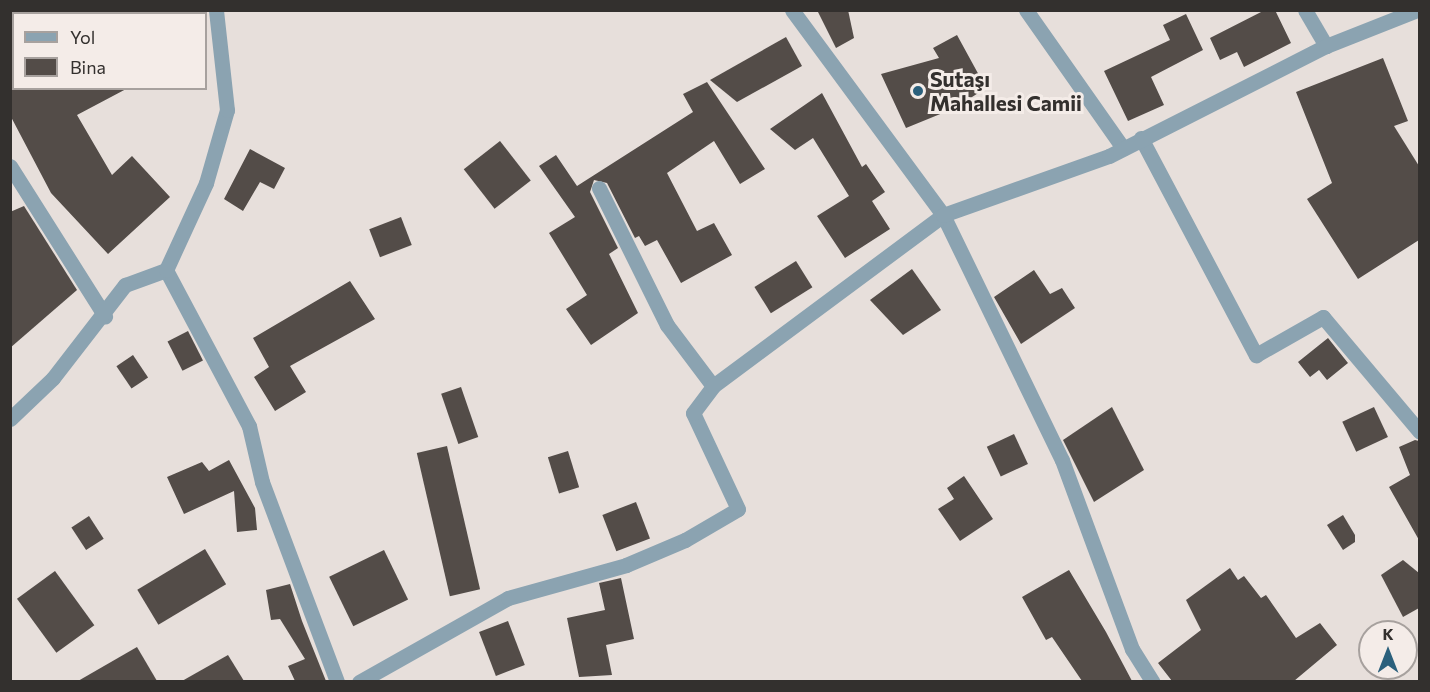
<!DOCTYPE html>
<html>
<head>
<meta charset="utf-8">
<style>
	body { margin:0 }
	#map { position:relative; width:1430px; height:692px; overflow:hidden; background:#e7dfdb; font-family:Commissioner,sans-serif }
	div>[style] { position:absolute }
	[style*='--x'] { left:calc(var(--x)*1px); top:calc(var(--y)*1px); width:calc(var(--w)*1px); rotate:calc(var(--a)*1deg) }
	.building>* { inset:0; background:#534c48; transform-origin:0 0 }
	.street>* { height:15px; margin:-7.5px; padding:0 7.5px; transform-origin:7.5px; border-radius:7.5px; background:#8ba3b1 }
	.dots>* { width:16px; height:16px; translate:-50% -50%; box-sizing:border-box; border:3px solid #f4ece8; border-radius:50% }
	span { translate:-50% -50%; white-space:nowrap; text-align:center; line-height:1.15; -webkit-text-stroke:6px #f4ece8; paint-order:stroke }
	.poi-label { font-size:21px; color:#33302e; font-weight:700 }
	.left { translate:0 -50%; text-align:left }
	.frame { position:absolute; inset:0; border:12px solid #33302e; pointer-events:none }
	.legend { position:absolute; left:12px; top:12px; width:195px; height:78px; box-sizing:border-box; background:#f4ece8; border:2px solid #a7a19e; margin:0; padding:8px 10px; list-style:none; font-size:18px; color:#33302e }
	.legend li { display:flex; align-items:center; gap:12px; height:30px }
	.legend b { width:30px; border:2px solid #a7a19e }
	.north { position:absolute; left:1358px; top:620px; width:60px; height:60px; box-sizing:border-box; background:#f4ece8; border:2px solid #a7a19e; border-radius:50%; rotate:0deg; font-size:16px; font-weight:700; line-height:24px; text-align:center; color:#33302e }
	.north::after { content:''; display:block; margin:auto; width:21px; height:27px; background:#2b607c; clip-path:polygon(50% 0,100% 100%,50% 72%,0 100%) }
</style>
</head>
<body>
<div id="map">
	<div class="building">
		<i style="clip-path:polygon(817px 10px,848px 10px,854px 38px,836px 48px)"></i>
		<i style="clip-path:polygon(1265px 10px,1275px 10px,1291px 43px,1244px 67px,1237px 52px,1220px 60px,1210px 38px)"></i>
		<i style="clip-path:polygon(1186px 14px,1203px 50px,1151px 77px,1164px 105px,1128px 121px,1104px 71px,1170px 40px,1163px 25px)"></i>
		<i style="clip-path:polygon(957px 35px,986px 88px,955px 108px,906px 128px,881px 74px,939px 58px,933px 48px)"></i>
		<i style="clip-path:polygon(786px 37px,802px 66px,737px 102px,710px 80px)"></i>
		<i style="clip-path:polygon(1383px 58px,1408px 121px,1394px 126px,1419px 166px,1419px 240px,1358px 279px,1307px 199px,1332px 183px,1296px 92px)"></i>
		<i style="clip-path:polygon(707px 82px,765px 169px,740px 184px,714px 141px,667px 173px,697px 231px,714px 223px,732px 255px,681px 283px,657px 240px,645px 246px,639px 236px,635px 238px,607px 183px,594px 180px,590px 192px,618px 248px,609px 254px,638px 313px,591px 345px,566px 309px,587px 295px,549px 233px,575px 217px,539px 166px,556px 155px,577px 186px,693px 112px,683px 94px)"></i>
		<i style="clip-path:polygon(10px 88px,128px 88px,77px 115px,112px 175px,132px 156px,170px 197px,108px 254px,51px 193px,10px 115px)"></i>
		<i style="clip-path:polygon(822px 93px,862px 167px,866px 164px,885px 192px,872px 201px,890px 229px,845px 258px,817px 216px,849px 196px,813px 138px,795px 150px,770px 129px)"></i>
		<i style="left:500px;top:141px;width:50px;height:46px;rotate:52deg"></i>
		<i style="clip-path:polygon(250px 149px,285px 168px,274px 189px,260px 182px,243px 211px,224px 199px)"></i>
		<i style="clip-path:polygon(24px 206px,77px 290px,10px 348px,10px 212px)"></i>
		<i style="left:401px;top:217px;width:30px;height:34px;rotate:69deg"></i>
		<i style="left:796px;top:261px;width:31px;height:49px;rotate:58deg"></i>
		<i style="clip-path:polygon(912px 269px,941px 310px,903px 335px,870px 300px)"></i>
		<i style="clip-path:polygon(1034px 270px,1050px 294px,1062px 288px,1075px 308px,1021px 344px,994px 297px)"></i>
		<i style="clip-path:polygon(350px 281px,375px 319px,290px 366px,306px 392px,275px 411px,254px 377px,269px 367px,253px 338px)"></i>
		<i style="left:188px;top:331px;width:33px;height:23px;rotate:63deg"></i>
		<i style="clip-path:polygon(1328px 338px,1348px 363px,1327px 380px,1319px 370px,1310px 377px,1298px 362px)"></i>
		<i style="left:133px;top:355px;width:27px;height:20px;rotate:56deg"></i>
		<i style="left:461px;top:387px;width:53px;height:21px;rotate:71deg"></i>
		<i style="clip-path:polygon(1112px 407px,1144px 470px,1094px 502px,1063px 440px)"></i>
		<i style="left:1374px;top:407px;width:33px;height:35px;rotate:65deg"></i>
		<i style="left:1014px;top:434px;width:33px;height:30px;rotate:65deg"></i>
		<i style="clip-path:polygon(1415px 440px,1419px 441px,1419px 540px,1389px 487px,1410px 475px,1399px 447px)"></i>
		<i style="left:447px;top:446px;width:147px;height:31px;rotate:77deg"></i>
		<i style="left:568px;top:451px;width:38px;height:21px;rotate:73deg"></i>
		<i style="clip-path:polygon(229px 460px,255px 508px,257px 530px,237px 532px,234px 491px,184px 514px,167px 477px,202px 462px,209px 471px)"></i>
		<i style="clip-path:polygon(964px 476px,993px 519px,960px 541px,938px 509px,954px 499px,947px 488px)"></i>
		<i style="left:636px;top:502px;width:39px;height:36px;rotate:69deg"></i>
		<i style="clip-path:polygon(1343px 515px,1355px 535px,1355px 542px,1343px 550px,1327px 525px)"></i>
		<i style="left:89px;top:516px;width:27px;height:21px;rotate:57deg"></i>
		<i style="left:205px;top:549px;width:41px;height:79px;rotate:59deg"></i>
		<i style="left:384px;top:550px;width:55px;height:61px;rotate:64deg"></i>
		<i style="clip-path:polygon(1403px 560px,1419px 573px,1419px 608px,1403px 617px,1381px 575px)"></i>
		<i style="clip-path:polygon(1230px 568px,1238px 580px,1244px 576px,1261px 598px,1266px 595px,1296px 638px,1320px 623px,1337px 645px,1294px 681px,1172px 681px,1158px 663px,1201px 630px,1186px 600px)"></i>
		<i style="clip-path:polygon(1069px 570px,1106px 632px,1132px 681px,1082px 681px,1052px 637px,1046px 640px,1022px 597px)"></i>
		<i style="left:55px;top:571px;width:67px;height:47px;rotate:54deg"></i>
		<i style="clip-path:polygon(621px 578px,634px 639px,606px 645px,612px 675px,579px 677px,567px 618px,605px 610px,599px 583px)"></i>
		<i style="clip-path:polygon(290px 584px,302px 621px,326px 681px,295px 681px,288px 666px,305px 659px,280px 619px,271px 620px,266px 590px)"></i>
		<i style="left:508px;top:621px;width:47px;height:31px;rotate:69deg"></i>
		<i style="clip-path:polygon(137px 647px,157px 681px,78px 681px)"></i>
		<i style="clip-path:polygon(228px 655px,244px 681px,182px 681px)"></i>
	</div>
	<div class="street">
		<i style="--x:792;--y:10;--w:255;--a:53.6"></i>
		<i style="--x:943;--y:215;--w:272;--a:64.1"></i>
		<i style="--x:1062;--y:460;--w:202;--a:69.7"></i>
		<i style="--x:1132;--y:649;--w:39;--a:58"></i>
		<i style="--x:1026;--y:10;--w:169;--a:54.9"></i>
		<i style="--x:1305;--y:10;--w:42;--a:59.7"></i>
		<i style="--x:1141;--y:138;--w:246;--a:62.1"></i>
		<i style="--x:1256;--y:355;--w:77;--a:-29.6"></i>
		<i style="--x:1323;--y:317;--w:150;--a:49.9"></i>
		<i style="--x:10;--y:166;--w:178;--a:57.7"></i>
		<i style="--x:599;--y:188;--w:153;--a:63.6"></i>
		<i style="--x:667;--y:325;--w:76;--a:53"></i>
		<i style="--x:166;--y:270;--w:177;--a:62"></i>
		<i style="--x:249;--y:426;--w:57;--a:76.9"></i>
		<i style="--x:262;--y:482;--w:214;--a:69.4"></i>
		<i style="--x:10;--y:419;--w:59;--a:-43.6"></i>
		<i style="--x:53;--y:378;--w:118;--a:-52.3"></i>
		<i style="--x:125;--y:285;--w:44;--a:-20.1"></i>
		<i style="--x:166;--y:270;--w:96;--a:-65.3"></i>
		<i style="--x:206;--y:183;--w:76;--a:-74"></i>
		<i style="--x:227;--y:110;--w:101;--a:-96.3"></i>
		<i style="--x:359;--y:682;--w:171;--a:-29.4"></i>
		<i style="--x:508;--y:598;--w:123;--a:-15.6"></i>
		<i style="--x:626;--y:565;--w:64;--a:-23"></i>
		<i style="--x:685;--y:540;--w:61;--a:-30.3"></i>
		<i style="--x:738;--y:509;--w:106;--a:-115.1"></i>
		<i style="--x:693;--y:413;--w:34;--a:-53"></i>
		<i style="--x:713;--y:386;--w:287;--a:-36.6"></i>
		<i style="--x:943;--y:215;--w:176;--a:-19.6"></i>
		<i style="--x:1109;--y:156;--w:243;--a:-26.9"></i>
		<i style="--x:1326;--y:46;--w:98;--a:-21.6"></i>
	</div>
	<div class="dots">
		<i style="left:918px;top:91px;background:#2b607c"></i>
	</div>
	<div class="poi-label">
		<span class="left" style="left:930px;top:91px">Sutaşı<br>Mahallesi Camii</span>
	</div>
	<div class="frame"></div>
	<ul class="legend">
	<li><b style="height:8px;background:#8ba3b1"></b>Yol</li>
	<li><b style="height:16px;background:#534c48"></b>Bina</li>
	</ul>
	<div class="north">K</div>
</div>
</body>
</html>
